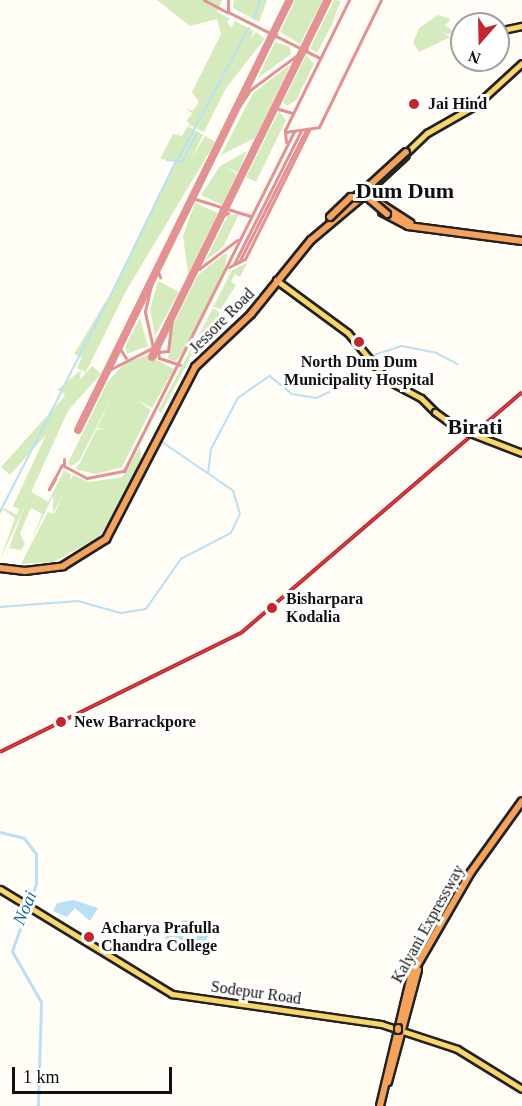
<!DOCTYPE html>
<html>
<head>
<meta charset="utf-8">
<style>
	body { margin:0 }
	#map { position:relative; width:522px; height:1106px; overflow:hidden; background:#fffdf5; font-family:"Times New Roman",serif }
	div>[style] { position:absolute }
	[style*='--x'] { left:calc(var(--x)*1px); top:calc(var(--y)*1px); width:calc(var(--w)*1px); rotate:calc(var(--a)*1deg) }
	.green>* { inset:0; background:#d5ebbd; transform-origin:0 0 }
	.water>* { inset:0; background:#b9e0f7 }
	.stream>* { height:1.5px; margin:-0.75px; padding:0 0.75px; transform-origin:0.75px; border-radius:0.75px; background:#b9e0f7 }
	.canal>* { height:3px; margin:-1.5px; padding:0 1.5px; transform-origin:1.5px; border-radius:1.5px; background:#b9e0f7 }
	.taxiway>* { height:3px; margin:-1.5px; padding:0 1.5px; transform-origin:1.5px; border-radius:1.5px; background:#e29292 }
	.taxiway>.ring { margin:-1.5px; padding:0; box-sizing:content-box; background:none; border:3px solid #e29292; border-radius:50% }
	.runway>* { height:8px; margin:-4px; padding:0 4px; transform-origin:4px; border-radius:4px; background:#e29292 }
	.roads { filter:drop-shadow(2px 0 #222) drop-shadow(-2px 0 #222) drop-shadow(0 2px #222) drop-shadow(0 -2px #222) }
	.primary>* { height:5px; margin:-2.5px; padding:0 2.5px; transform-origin:2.5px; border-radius:2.5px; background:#f9d66b }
	.highway>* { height:6px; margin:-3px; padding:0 3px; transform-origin:3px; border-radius:3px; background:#f5a25d }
	.rail>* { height:4px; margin-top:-2px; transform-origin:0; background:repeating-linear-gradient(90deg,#fff 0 4.5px,#c4262e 0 9px); box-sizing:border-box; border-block:2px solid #c4262e }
	.bridges { filter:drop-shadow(2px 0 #222) drop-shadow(-2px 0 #222) drop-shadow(0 2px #222) drop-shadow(0 -2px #222) }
	.primary-bridge>* { height:5px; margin:-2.5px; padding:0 2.5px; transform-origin:2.5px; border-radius:2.5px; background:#f9d66b }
	.highway-bridge>* { height:6px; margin:-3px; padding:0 3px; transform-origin:3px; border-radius:3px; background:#f5a25d }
	.dots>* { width:16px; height:16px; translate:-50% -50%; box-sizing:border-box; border:3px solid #fff; border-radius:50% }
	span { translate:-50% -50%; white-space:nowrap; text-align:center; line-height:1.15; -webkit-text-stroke:6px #fff; paint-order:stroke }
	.poi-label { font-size:16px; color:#111; font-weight:700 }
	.left { translate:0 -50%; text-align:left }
	.street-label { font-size:16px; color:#111 }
	.water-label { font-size:18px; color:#1768a6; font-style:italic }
	.district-label { font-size:22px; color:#111; font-weight:700 }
	.north { position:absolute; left:450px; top:12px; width:60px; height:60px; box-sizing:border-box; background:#fff; border:2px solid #a0a0a0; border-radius:50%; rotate:200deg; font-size:16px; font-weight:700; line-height:24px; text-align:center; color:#111 }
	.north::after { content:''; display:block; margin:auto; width:21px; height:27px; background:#c4262e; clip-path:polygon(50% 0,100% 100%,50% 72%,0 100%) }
	.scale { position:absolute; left:12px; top:1067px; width:160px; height:27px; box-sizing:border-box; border:3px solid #111; border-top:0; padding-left:8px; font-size:18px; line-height:21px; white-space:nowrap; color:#111; -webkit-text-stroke:4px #fff; paint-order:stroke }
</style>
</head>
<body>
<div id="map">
	<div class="green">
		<i style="clip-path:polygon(157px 0,222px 0,217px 12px,231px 19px,227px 21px,231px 28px,235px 21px,254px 31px,243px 54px,238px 54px,242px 56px,204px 132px,189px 125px,195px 115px,186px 109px,193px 111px,199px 102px,192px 92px,221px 34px,217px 19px,190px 26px)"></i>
		<i style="clip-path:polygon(234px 0,267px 0,259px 22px,233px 8px)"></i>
		<i style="clip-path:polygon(295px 0,323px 0,300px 44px,280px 32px)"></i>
		<i style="clip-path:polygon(334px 0,341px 1px,331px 25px,345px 0,317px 53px,310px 48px)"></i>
		<i style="clip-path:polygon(438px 15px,451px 19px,445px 25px,462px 38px,442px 32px,450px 37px,419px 52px,413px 43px,419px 28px)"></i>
		<i style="left:256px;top:32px;width:11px;height:113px;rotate:38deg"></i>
		<i style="clip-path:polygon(275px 42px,290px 47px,291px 54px,258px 78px)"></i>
		<i style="clip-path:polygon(306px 55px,314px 64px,296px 100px,287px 106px,283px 102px)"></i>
		<i style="clip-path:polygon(291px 64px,255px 138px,221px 155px,253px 93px)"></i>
		<i style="clip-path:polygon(279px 111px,286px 120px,256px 182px,246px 177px)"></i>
		<i style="clip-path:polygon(188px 126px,203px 135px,86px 372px,77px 368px,175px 161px,180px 161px,160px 159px,173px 134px,182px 136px)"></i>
		<i style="left:205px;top:136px;width:12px;height:254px;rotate:31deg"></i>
		<i style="clip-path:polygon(247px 151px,238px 173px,223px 166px,237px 174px,222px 205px,201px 195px,220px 166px)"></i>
		<i style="clip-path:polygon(195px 203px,218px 213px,188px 274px,183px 236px)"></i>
		<i style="clip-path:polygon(239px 214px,223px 247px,205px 261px,228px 215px)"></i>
		<i style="clip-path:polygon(227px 252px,225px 267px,185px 349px,176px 361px,168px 359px,173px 325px,198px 275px)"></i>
		<i style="clip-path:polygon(247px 263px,240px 277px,235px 274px,231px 282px,236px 285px,221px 309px,213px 307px,232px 270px)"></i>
		<i style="clip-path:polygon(158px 281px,179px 292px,155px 336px,150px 309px)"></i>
		<i style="clip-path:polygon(213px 308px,219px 312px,219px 320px,191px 356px,161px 413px,158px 411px)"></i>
		<i style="clip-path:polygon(140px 318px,148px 346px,127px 354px,125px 347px)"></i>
		<i style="clip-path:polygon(147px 355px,174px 369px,152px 408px,137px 400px,151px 410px,122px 467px,96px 474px,75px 469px,80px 463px,96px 430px,106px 429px,97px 428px,116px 389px,79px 461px,71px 466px,68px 463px,108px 381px,124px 364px)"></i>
		<i style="left:92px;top:366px;width:12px;height:136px;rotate:42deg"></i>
		<i style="clip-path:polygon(81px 370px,79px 387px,0 560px,15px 518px,4px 510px,0 514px,4px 508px,17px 515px,19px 509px,13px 506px,65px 394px,57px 390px)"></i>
		<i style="clip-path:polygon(140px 447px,141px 459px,120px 505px,98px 538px,53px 562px,21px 564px,48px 512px,54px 514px,65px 491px,53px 513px,53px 496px,31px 541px,42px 514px,31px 508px,20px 533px,25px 544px,21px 550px,9px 548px,30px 491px,48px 502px,64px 471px,71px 474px,70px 481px,73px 475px,89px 482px,122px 477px)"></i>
	</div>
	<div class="water">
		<i style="clip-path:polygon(73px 900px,98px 908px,90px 921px,75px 908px,67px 917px,53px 911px,57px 903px)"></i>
		<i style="clip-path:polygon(186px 920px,210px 932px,205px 943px,165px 939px,169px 925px)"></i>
	</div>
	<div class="stream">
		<i style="--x:254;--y:19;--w:20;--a:-72"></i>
		<i style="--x:167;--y:160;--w:16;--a:4"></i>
		<i style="--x:183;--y:161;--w:31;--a:-63"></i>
		<i style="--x:177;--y:161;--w:151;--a:-61.6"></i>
		<i style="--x:109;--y:299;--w:153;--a:-64.1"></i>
		<i style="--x:438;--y:354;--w:22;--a:27"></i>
		<i style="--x:347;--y:375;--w:10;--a:-66"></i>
		<i style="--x:351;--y:366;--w:16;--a:-30"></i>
		<i style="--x:365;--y:358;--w:39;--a:-18"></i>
		<i style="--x:402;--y:346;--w:36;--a:11"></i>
		<i style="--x:65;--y:384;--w:90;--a:-62.9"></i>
		<i style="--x:208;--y:474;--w:25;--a:-83"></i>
		<i style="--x:211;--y:449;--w:58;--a:-62.1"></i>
		<i style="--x:238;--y:398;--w:39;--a:-35"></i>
		<i style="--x:270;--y:376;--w:28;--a:39"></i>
		<i style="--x:292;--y:394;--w:25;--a:9"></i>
		<i style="--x:317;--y:398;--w:28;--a:-26"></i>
		<i style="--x:342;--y:386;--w:9;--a:-69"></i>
		<i style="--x:0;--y:512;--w:140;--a:-62.9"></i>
		<i style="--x:0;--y:607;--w:78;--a:-4.4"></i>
		<i style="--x:78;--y:601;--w:45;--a:15.6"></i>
		<i style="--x:121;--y:613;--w:25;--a:-9"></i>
		<i style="--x:146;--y:609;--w:61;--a:-55"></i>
		<i style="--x:181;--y:559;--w:56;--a:-27.5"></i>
		<i style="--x:231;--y:533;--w:21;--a:-65"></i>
		<i style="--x:240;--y:514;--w:24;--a:-107"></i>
		<i style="--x:233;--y:491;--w:88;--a:-145.6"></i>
	</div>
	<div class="canal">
		<i style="--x:0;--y:832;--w:25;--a:14"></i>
		<i style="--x:24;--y:838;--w:20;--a:53"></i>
		<i style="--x:36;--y:854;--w:30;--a:90"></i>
		<i style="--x:36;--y:884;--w:71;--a:109.7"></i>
		<i style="--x:12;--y:951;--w:59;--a:60.4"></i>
		<i style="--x:41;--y:1002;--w:104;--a:91.7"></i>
	</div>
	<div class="taxiway">
		<i style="--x:204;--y:0;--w:26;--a:28"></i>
		<i style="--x:228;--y:0;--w:12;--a:90"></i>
		<i style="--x:228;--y:12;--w:103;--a:26.6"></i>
		<i class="ring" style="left:270px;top:31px;width:3px;height:3px"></i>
		<i style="--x:306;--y:46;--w:5;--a:79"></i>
		<i style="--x:307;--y:51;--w:5;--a:158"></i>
		<i style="--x:302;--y:53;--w:5;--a:-112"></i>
		<i style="--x:300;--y:48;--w:6;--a:-18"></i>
		<i style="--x:275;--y:108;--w:19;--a:16"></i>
		<i style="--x:234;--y:114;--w:29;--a:-56"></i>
		<i style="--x:250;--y:90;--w:67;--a:-36.5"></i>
		<i style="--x:285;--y:132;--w:34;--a:-8"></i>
		<i style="--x:319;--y:127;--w:141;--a:-64"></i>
		<i style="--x:286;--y:142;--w:12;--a:-95"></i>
		<i style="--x:285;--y:130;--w:145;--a:-63.8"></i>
		<i style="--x:192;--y:198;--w:61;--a:17.2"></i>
		<i style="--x:228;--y:213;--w:7;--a:153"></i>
		<i style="--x:222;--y:216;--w:7;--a:-98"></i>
		<i style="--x:221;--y:209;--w:9;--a:-41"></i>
		<i style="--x:239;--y:262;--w:148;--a:-63.1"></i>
		<i style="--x:199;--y:263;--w:6;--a:90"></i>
		<i style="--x:199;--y:269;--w:48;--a:-37.3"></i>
		<i style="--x:234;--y:264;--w:149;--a:-63.3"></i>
		<i style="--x:229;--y:267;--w:18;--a:-27"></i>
		<i style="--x:245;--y:259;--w:144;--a:-63.6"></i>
		<i style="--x:157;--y:269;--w:9;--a:69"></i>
		<i style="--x:152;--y:281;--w:32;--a:103"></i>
		<i style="--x:145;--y:312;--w:46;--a:77.5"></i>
		<i style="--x:119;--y:347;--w:13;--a:58"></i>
		<i style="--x:157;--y:347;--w:11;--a:80"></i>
		<i style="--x:159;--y:358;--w:22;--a:18"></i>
		<i style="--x:107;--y:371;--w:57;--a:-27"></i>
		<i style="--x:158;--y:345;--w:7;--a:82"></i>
		<i style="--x:159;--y:352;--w:9;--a:-6"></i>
		<i style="--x:168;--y:351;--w:34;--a:-83"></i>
		<i style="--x:64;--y:459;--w:7;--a:90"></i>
		<i style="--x:64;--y:466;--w:26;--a:28"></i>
		<i style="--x:87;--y:478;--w:38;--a:-11"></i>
		<i style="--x:124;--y:471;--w:380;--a:-63.4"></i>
		<i style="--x:55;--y:479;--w:12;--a:121"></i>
		<i style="--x:49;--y:489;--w:27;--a:-62"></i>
	</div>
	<div class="runway">
		<i style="--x:152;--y:357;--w:398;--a:-63.8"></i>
		<i style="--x:78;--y:430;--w:479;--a:-63.8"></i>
	</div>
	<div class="roads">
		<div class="primary">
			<i style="--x:498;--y:31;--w:25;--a:-12"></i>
			<i style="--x:404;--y:155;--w:32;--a:-44"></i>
			<i style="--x:427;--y:133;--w:56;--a:-29.7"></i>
			<i style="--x:476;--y:105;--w:62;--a:-42.4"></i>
			<i style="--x:378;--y:181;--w:38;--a:-43"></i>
			<i style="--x:351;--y:199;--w:27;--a:-39"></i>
			<i style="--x:276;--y:280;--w:89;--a:36.4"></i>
			<i style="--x:348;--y:333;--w:61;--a:50.3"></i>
			<i style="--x:387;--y:380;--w:38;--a:28"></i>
			<i style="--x:421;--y:398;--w:20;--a:45"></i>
			<i style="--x:0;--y:889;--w:202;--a:31.4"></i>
			<i style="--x:172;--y:994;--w:211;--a:8.2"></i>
			<i style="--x:381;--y:1024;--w:80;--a:18.2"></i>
			<i style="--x:457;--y:1049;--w:76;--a:31.6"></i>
		</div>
		<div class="highway">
			<i style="--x:381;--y:204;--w:35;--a:33"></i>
			<i style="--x:382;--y:212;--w:30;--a:28"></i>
			<i style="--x:408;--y:226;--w:115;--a:7.5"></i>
			<i style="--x:0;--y:568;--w:25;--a:7"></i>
			<i style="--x:25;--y:571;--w:38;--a:-7"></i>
			<i style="--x:63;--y:566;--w:51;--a:-32.1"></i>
			<i style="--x:106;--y:539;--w:194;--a:-62.6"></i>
			<i style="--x:195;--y:367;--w:77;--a:-43.4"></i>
			<i style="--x:251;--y:314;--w:95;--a:-51"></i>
			<i style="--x:311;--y:240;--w:65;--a:-40"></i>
			<i style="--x:388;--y:1082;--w:116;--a:-75"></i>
			<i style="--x:380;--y:1106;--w:134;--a:-76.6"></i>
			<i style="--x:411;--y:976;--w:120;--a:-60"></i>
			<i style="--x:471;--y:872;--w:87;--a:-54.3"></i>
		</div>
	</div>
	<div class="rail">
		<i style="--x:0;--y:752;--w:269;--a:-26.3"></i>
		<i style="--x:241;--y:633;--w:370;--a:-40.6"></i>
	</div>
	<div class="bridges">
		<div class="primary-bridge">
			<i style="--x:435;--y:412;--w:27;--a:36"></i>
			<i style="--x:457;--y:428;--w:70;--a:21"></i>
		</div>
		<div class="highway-bridge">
			<i style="--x:387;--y:214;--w:21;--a:-139"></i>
			<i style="--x:371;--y:200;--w:14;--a:-98"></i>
			<i style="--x:369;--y:186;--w:50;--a:-42.6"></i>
			<i style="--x:330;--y:217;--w:29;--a:-44"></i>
			<i style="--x:351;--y:197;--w:20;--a:3"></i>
			<i style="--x:398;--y:1030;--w:2;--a:-90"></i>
		</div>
	</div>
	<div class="dots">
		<i style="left:414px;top:104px;background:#c4262e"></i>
		<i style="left:359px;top:342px;background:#c4262e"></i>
		<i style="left:272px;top:608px;background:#c4262e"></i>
		<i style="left:61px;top:722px;background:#c4262e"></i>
		<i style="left:89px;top:937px;background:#c4262e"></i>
	</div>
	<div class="poi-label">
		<span class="left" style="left:428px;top:104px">Jai Hind</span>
		<span style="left:359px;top:371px">North Dum Dum<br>Municipality Hospital</span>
		<span class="left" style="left:286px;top:608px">Bisharpara<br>Kodalia</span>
		<span class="left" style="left:74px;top:722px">New Barrackpore</span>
		<span class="left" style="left:101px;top:937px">Acharya Prafulla<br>Chandra College</span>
	</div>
	<div class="street-label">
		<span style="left:222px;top:321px;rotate:-45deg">Jessore Road</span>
		<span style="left:428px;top:924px;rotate:-61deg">Kalyani Expressway</span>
		<span style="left:256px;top:993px;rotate:8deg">Sodepur Road</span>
	</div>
	<div class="water-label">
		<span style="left:25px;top:908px;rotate:-67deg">Noai</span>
	</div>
	<div class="district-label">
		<span style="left:405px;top:191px">Dum Dum</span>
		<span style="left:475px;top:427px">Birati</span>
	</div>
	<div class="north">N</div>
	<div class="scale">1 km</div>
</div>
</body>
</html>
